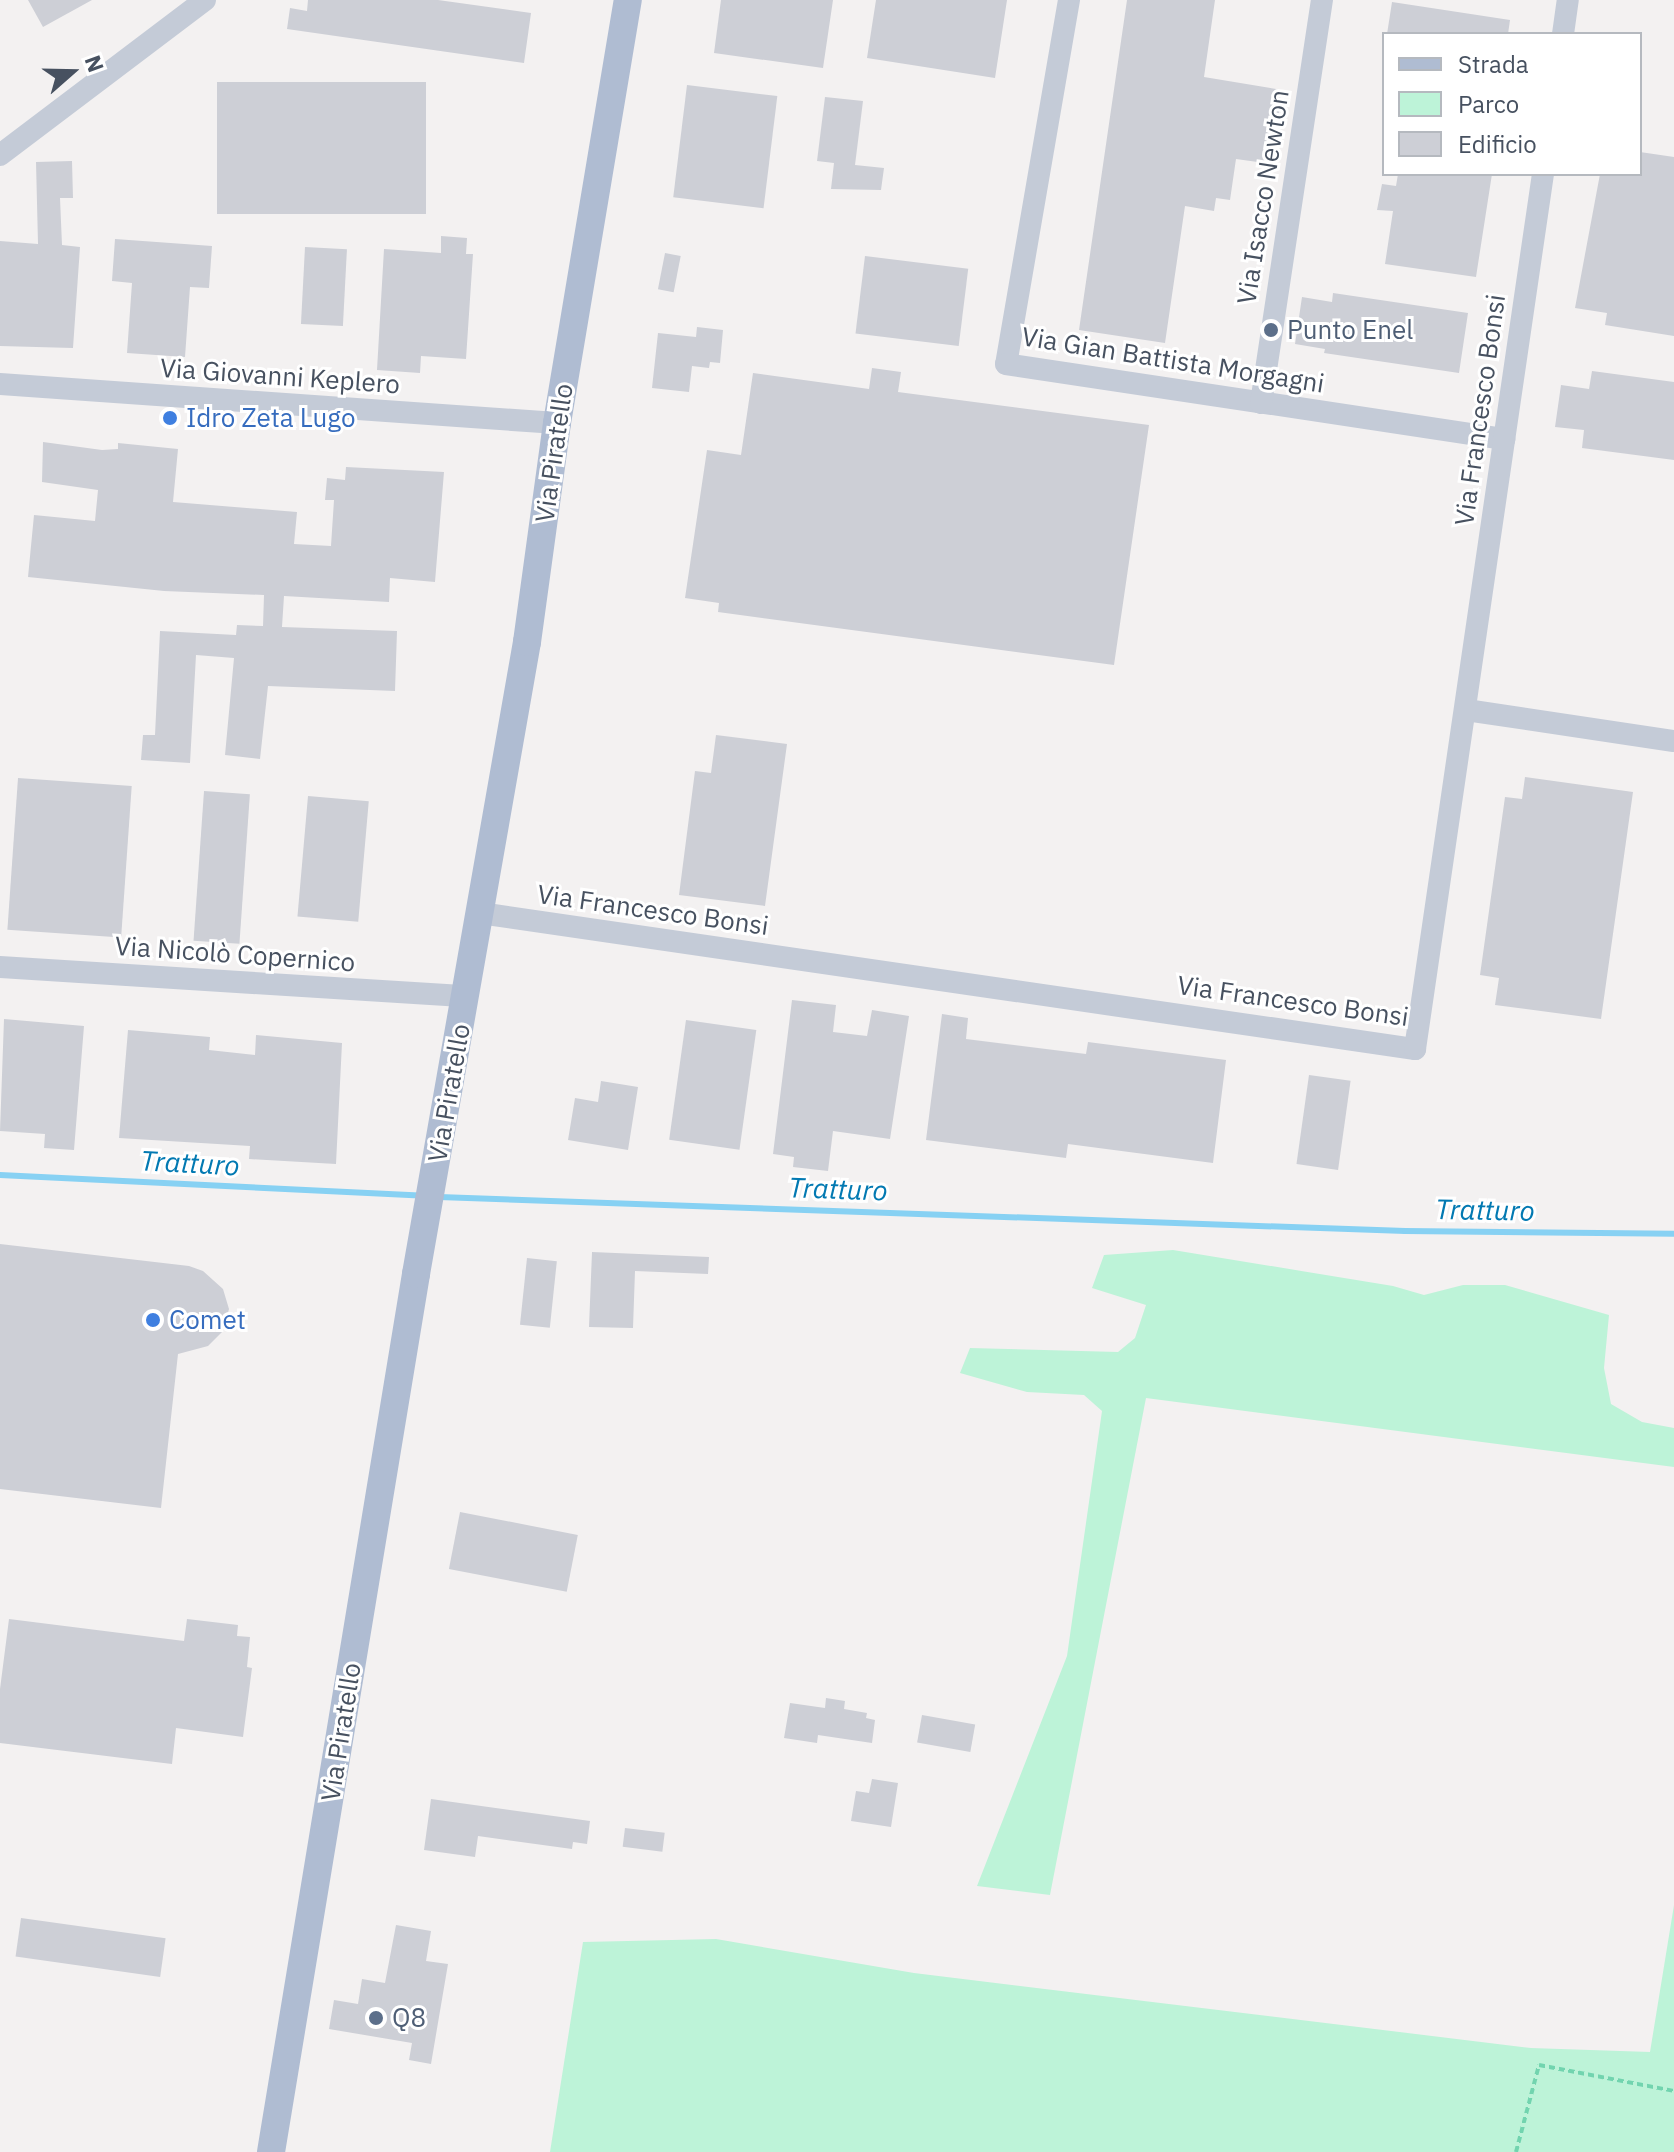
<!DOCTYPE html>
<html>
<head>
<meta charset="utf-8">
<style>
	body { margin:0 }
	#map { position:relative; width:1674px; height:2152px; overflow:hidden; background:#f3f1f1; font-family:"IBM Plex Sans",sans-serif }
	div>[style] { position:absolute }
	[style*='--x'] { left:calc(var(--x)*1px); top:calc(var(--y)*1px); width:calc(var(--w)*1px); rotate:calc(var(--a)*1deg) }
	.green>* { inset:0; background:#bdf3d8 }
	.stream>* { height:6px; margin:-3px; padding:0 3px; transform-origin:3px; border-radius:3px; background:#87d1f3 }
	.building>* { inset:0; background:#cdcfd6; transform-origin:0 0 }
	.path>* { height:4px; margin-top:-2px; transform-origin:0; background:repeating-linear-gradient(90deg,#72d4af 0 6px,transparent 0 10px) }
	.minor>* { height:22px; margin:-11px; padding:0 11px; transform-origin:11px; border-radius:11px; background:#c4cbd7 }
	.major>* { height:28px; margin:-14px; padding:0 14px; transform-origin:14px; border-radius:14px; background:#afbcd2 }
	.dots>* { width:22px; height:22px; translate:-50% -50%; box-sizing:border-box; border:4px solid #fff; border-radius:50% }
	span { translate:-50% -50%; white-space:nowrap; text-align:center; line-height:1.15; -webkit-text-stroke:6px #fff; paint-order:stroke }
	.street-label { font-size:26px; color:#475160 }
	.service-label { font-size:26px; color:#4e5e75 }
	.left { translate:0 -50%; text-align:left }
	.shop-label { font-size:26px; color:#366cbe }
	.water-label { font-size:28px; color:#0279b2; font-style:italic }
	.legend { position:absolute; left:1382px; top:32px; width:260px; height:144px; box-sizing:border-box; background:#fff; border:2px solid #b5b9bf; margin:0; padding:10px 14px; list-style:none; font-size:24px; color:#475160 }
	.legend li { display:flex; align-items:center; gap:16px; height:40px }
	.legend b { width:40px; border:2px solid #b5b9bf }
	.north { position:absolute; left:32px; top:32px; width:80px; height:80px; -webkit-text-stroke:6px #fff; paint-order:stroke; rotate:70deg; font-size:22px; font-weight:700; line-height:32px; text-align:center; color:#475160 }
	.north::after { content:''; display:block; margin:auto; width:28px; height:36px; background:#475160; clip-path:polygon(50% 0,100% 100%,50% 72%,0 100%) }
</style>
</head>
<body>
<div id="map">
	<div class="green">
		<i style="clip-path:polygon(1173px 1250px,1393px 1286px,1424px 1295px,1463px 1285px,1505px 1285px,1609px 1315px,1604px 1368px,1611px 1404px,1642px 1422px,1674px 1428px,1674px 1467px,1146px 1398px,1050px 1895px,977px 1886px,1067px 1656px,1102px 1411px,1084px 1395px,1027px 1392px,960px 1373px,970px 1348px,1118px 1352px,1135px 1338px,1146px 1305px,1092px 1288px,1104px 1255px)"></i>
		<i style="clip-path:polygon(1674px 1905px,1674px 2152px,550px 2152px,583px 1942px,716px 1939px,914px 1973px,1531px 2048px,1650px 2052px)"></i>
	</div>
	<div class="stream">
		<i style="--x:0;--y:1175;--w:425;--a:2.8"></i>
		<i style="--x:439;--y:1197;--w:967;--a:2.02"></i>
		<i style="--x:1405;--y:1231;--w:269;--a:0.6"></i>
	</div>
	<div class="building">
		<i style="clip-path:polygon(28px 0,92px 0,43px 27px)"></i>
		<i style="clip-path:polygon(308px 0,438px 0,531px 13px,524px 63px,287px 29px,290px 8px,307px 11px)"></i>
		<i style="clip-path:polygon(721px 0,833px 0,823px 68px,714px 53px)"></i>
		<i style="clip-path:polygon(876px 0,1007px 0,995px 78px,867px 58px)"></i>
		<i style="clip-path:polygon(1127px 0,1215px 0,1204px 77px,1282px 90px,1272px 164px,1236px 159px,1230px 200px,1216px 198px,1214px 211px,1185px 206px,1165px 343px,1079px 330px)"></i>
		<i style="clip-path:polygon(1392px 2px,1510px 20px,1508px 34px,1387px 34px)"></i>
		<i style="left:217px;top:82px;width:209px;height:132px"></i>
		<i style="left:687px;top:85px;width:91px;height:113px;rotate:7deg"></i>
		<i style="clip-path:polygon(825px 97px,863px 101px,855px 165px,884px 168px,881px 190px,831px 189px,834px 163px,817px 161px)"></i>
		<i style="clip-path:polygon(1640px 152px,1674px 157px,1674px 336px,1605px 325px,1607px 313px,1575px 308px,1600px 174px,1640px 174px)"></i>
		<i style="clip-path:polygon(72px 161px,73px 198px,60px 198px,62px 245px,80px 247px,73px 348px,0 346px,0 241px,38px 244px,36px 162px)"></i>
		<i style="clip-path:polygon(1398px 174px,1492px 174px,1476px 277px,1385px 264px,1393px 211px,1377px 210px,1382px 184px,1396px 186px)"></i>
		<i style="clip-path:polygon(441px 236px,467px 238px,466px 254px,473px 254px,466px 359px,421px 356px,420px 373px,377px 370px,384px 249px,441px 253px)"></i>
		<i style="clip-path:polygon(115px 239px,212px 246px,209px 288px,190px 287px,185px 357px,127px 353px,132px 283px,112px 281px)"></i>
		<i style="left:305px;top:247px;width:42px;height:77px;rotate:3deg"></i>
		<i style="left:665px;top:253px;width:16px;height:37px;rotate:11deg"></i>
		<i style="left:865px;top:256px;width:104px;height:78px;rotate:7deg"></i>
		<i style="clip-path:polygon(1333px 293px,1468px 313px,1459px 373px,1324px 353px,1325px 349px,1295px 344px,1302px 297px,1332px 302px)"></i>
		<i style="clip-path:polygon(697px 327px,723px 330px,720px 363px,710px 362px,709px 368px,692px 366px,689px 392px,652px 388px,658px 333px,696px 337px)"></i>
		<i style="clip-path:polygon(872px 368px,901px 372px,898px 392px,1149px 425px,1114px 665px,718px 612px,719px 603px,685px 598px,707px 450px,741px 455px,753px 373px,869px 389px)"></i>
		<i style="clip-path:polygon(1592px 371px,1674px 382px,1674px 460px,1582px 448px,1584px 430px,1555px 427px,1561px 385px,1589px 389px)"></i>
		<i style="clip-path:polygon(43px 442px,102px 450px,118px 449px,118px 443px,178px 449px,173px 502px,297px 512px,294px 544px,331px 546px,334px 500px,325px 500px,327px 478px,345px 480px,346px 467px,444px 472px,435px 582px,390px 578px,389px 602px,284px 596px,282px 627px,397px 631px,395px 691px,268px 686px,260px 759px,225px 755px,234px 658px,196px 655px,190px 763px,141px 760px,143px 735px,155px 735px,160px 631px,236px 635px,237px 625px,263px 626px,264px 595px,164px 591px,28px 577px,34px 515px,95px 521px,98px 490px,42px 482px)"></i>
		<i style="clip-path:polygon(716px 735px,787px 744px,765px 906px,679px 895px,695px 771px,711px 773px)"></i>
		<i style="clip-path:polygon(1525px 777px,1633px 792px,1601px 1019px,1495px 1005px,1499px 978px,1480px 975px,1505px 797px,1522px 799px)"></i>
		<i style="left:18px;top:778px;width:114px;height:152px;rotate:4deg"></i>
		<i style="left:204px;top:791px;width:46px;height:150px;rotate:4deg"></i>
		<i style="left:308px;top:796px;width:61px;height:121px;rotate:5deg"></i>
		<i style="clip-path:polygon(792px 1000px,836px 1005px,833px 1032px,867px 1036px,872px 1010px,909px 1016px,890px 1139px,833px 1131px,828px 1171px,793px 1167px,794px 1157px,773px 1154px)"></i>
		<i style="clip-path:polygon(942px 1014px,968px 1018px,966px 1039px,1086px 1054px,1088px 1042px,1226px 1060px,1213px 1163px,1068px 1144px,1066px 1158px,926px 1140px)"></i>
		<i style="clip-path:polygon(4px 1019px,84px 1026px,74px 1150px,44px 1148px,45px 1134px,0 1131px)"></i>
		<i style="left:686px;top:1020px;width:71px;height:121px;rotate:8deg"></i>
		<i style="clip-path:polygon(128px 1030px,210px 1037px,209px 1050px,255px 1055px,256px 1035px,342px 1043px,336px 1164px,249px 1159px,250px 1146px,119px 1138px)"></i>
		<i style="left:1309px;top:1075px;width:42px;height:90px;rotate:8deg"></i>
		<i style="clip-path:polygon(601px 1081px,638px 1087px,628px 1150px,568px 1140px,575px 1098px,598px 1102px)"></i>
		<i style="clip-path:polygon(0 1244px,189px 1266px,203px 1271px,223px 1289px,229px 1309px,223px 1331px,208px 1346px,178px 1354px,161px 1508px,0 1489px)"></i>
		<i style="clip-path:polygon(592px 1252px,709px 1257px,708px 1274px,635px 1271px,633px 1328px,589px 1327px)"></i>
		<i style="left:527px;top:1258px;width:30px;height:67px;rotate:6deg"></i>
		<i style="left:460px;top:1512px;width:120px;height:58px;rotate:11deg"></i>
		<i style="clip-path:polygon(9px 1619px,184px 1641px,187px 1619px,238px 1625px,237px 1636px,250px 1637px,247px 1667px,252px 1668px,243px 1737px,176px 1728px,172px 1764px,0 1743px,0 1689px)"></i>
		<i style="clip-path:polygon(826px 1698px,845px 1701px,844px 1709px,867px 1713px,866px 1718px,875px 1720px,872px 1743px,818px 1735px,817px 1743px,784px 1738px,790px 1703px,825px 1708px)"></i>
		<i style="left:922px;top:1715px;width:54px;height:28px;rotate:10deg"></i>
		<i style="clip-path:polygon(872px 1779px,898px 1783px,891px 1827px,851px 1821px,856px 1791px,869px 1793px)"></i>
		<i style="clip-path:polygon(431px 1799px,590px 1821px,587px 1844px,573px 1842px,572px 1849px,478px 1836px,475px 1857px,424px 1850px)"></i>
		<i style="left:625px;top:1828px;width:40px;height:19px;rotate:7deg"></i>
		<i style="left:21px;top:1918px;width:146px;height:39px;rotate:8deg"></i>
		<i style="clip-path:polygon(396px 1925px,431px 1931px,426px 1961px,448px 1964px,431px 2064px,409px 2060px,412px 2043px,329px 2029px,334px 2000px,358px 2004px,362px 1979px,385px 1983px)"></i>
	</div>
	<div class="path">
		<i style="--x:1516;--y:2152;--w:90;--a:-75.2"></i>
		<i style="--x:1539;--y:2065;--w:137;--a:10.9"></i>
	</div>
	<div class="minor">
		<i style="--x:1069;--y:0;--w:369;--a:99.8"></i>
		<i style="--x:1006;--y:364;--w:504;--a:8.56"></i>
		<i style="--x:1563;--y:34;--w:34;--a:-82"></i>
		<i style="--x:0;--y:155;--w:257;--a:-37.1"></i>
		<i style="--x:0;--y:384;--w:558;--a:4.01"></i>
		<i style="--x:1261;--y:403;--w:408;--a:-81.4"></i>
		<i style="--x:1466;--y:710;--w:210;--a:8.5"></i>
		<i style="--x:480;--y:913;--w:945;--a:8.28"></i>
		<i style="--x:1415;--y:1049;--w:884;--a:-81.68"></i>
		<i style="--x:0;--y:967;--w:467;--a:3.6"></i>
	</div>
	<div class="major">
		<i style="--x:271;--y:2152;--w:890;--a:-80.62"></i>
		<i style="--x:416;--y:1274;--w:642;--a:-80.04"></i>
		<i style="--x:527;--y:642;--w:221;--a:-82.2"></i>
		<i style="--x:557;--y:423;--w:429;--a:-80.5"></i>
	</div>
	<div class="dots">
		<i style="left:1271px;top:330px;background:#5c6f8a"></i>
		<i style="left:170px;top:418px;background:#3f7fe0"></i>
		<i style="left:153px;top:1320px;background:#3f7fe0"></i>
		<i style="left:376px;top:2018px;background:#5c6f8a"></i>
	</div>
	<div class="street-label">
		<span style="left:1263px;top:197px;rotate:-81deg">Via Isacco Newton</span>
		<span style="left:1173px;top:360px;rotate:9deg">Via Gian Battista Morgagni</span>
		<span style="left:280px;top:376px;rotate:4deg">Via Giovanni Keplero</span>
		<span style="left:1480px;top:410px;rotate:-82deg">Via Francesco Bonsi</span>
		<span style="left:554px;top:453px;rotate:-82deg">Via Piratello</span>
		<span style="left:653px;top:910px;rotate:8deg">Via Francesco Bonsi</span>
		<span style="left:235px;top:954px;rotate:4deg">Via Nicolò Copernico</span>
		<span style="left:1293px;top:1001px;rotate:8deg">Via Francesco Bonsi</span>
		<span style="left:449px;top:1093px;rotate:-80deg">Via Piratello</span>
		<span style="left:341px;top:1732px;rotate:-81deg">Via Piratello</span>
	</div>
	<div class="service-label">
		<span class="left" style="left:1287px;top:330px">Punto Enel</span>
		<span class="left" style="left:392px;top:2018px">Q8</span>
	</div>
	<div class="shop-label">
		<span class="left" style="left:186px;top:418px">Idro Zeta Lugo</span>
		<span class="left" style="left:169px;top:1320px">Comet</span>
	</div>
	<div class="water-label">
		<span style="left:190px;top:1163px;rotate:3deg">Tratturo</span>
		<span style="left:838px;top:1189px;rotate:2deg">Tratturo</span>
		<span style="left:1485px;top:1210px;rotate:1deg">Tratturo</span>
	</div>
	<ul class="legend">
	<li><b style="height:10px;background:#afbcd2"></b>Strada</li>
	<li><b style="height:22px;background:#bdf3d8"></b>Parco</li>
	<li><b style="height:22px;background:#cdcfd6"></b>Edificio</li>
	</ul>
	<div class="north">N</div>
</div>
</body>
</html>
